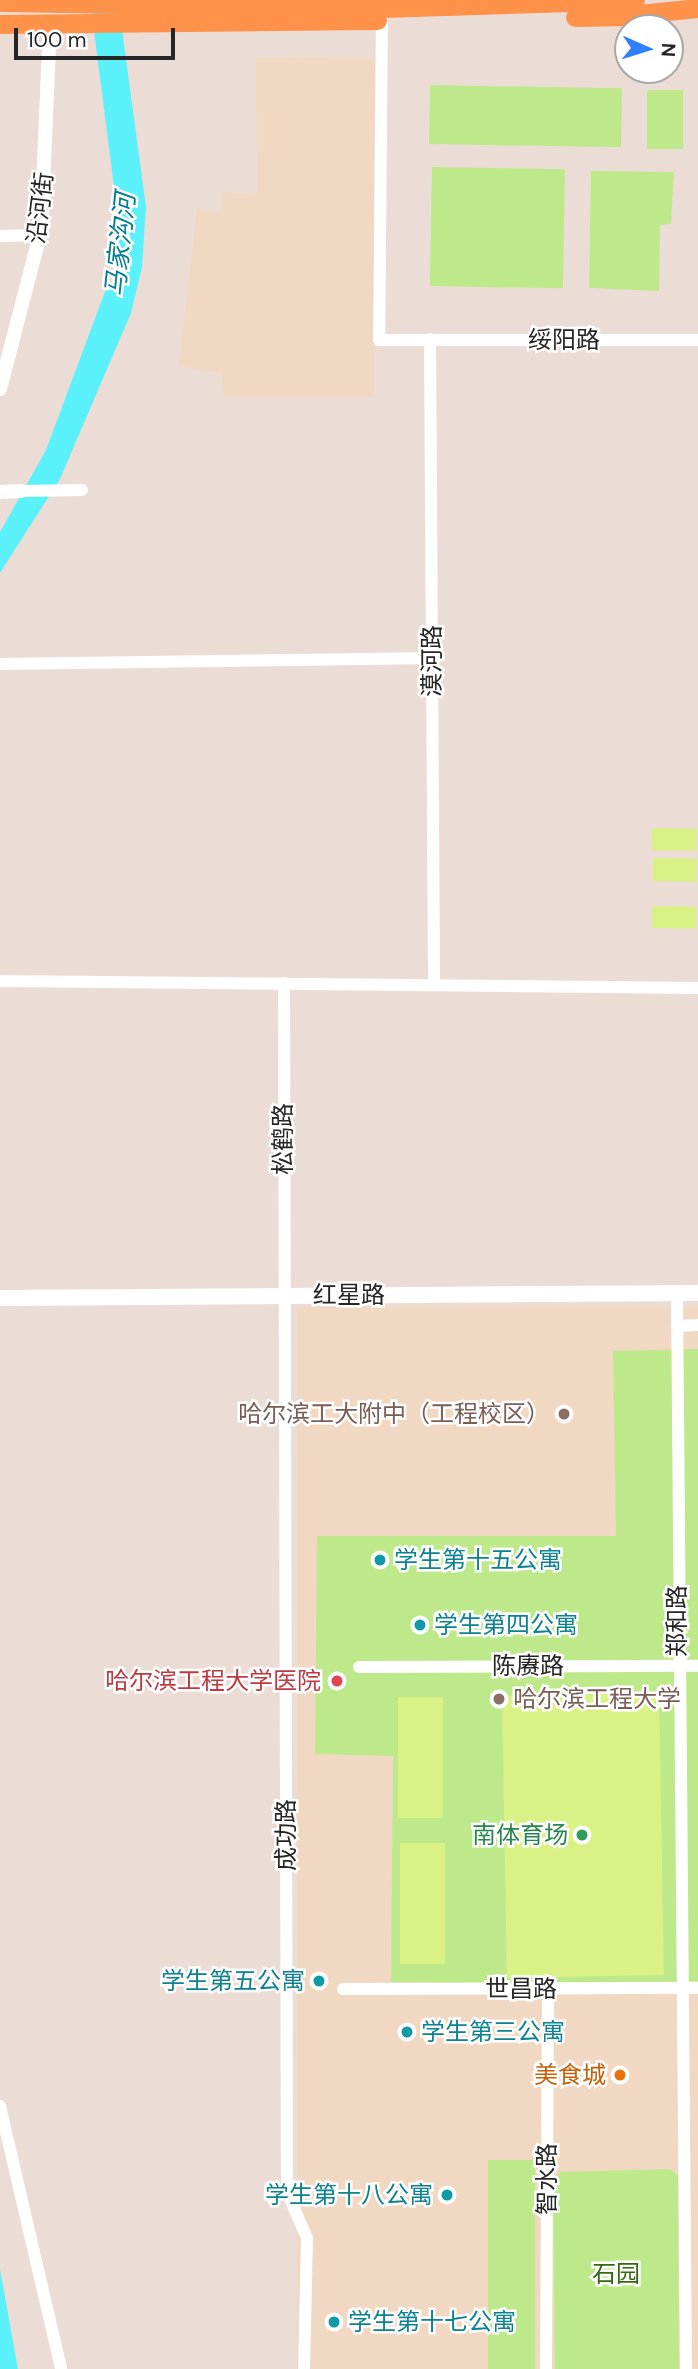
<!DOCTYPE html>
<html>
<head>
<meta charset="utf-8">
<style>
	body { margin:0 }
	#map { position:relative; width:698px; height:2369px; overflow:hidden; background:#ebddd5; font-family:"DM Sans","Noto Sans SC",sans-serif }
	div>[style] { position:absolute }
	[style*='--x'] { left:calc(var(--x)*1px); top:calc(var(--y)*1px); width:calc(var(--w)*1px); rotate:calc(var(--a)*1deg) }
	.education>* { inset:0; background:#f0d8c2; transform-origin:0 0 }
	.green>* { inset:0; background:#bee98b; transform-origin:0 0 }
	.pitch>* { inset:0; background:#daf285; transform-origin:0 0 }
	.water>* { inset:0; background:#5bf1fb }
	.minor>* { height:12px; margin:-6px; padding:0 6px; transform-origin:6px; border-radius:6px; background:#fff }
	.tertiary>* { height:14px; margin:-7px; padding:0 7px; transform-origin:7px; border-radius:7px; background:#fff }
	.secondary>* { height:16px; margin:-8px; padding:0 8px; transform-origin:8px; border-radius:8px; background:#fff }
	.trunk>* { height:19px; margin:-9.5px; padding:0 9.5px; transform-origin:9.5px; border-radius:9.5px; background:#ff924a }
	.dots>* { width:19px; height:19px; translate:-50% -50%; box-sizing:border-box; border:4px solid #fff; border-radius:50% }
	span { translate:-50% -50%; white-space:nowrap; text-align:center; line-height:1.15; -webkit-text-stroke:5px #fff; paint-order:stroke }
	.street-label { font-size:24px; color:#262626 }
	.education-label { font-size:24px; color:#785e54 }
	.right { translate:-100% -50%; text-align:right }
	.left { translate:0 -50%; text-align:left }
	.culture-label { font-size:24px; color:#0d838f }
	.health-label { font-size:24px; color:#be3a42 }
	.leisure-label { font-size:24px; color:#27864d }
	.food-label { font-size:24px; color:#c56008 }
	.park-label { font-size:24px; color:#356811 }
	.water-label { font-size:26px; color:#027e93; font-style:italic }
	.north { position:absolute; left:614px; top:14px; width:70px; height:70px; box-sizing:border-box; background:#fff; border:2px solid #a8a8a8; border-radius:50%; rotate:93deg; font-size:19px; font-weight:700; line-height:28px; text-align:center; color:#262626 }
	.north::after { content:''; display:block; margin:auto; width:24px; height:32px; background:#2f80ff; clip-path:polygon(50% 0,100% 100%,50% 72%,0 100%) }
	.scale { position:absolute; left:14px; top:28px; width:161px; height:32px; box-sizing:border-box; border:4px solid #262626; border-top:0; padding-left:9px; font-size:21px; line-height:24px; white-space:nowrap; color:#262626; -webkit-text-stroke:5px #fff; paint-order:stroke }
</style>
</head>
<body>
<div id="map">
	<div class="education">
		<i style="clip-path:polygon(256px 57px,375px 58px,374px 397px,223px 397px,222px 373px,179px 366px,197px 208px,222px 214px,223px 192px,257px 194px)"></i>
		<i style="left:698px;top:1307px;width:1062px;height:401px;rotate:90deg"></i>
	</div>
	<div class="green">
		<i style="left:430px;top:85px;width:192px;height:59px;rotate:1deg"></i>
		<i style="left:647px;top:90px;width:36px;height:59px"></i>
		<i style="left:432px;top:167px;width:133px;height:119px;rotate:1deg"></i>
		<i style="clip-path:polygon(591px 171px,674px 172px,671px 224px,660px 225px,659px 291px,589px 288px)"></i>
		<i style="clip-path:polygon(698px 1349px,698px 1985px,391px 1982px,393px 1756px,315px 1754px,317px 1536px,616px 1536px,613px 1351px)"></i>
		<i style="left:488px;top:2160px;width:47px;height:209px"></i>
		<i style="clip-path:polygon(670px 2169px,678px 2176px,679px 2369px,555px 2369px,553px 2180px,560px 2172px)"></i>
	</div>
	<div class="pitch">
		<i style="left:652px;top:828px;width:45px;height:22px;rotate:1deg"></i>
		<i style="left:653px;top:858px;width:44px;height:23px;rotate:1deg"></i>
		<i style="left:652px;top:906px;width:44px;height:22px;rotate:1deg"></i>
		<i style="left:659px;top:1693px;width:282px;height:157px;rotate:89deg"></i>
		<i style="left:398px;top:1697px;width:45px;height:121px"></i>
		<i style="left:400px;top:1843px;width:45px;height:121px"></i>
	</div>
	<div class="water">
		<i style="clip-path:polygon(90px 0,118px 0,146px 207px,142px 267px,131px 313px,60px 479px,0 573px,0 532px,46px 450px,106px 289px,117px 278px,117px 210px)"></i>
		<i style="clip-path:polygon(0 2269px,18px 2369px,0 2369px)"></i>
	</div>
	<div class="minor">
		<i style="--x:382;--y:12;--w:328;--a:90.5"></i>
		<i style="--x:379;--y:340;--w:319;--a:0"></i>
		<i style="--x:0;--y:236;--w:40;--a:-1.4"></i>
		<i style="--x:430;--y:339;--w:645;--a:89.64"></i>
		<i style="--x:21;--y:491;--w:61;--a:-0.9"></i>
		<i style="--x:0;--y:664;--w:432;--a:-0.8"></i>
		<i style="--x:0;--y:981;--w:698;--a:0.57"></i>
		<i style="--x:284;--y:983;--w:1209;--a:89.86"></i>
		<i style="--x:287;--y:2192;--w:50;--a:66.5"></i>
		<i style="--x:307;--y:2238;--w:131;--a:91.3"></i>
		<i style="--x:677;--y:1293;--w:1076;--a:89.52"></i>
		<i style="--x:677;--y:1326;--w:21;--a:-3"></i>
		<i style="--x:359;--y:1667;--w:339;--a:-0.2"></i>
		<i style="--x:343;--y:1989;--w:355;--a:-0.2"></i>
		<i style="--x:0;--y:2106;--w:270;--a:76.9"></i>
		<i style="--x:546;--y:2369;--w:380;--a:-89.7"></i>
	</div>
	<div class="tertiary">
		<i style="--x:0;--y:389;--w:164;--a:-75.5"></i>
		<i style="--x:41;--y:230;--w:206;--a:-87.5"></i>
		<i style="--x:0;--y:492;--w:21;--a:-3"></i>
	</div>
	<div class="secondary">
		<i style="--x:0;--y:1298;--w:698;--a:-0.41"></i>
	</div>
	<div class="trunk">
		<i style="--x:0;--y:2;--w:382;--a:0.9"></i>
		<i style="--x:382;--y:8;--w:253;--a:-1.8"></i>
		<i style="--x:619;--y:16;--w:79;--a:-5.8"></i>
		<i style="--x:575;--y:17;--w:55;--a:-1"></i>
		<i style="--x:0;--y:24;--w:377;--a:-0.6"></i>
	</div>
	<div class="dots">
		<i style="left:564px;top:1414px;background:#8d6e63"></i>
		<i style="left:380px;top:1560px;background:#0f9aa8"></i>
		<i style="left:420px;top:1625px;background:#0f9aa8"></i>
		<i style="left:337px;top:1681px;background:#e0444e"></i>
		<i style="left:499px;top:1699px;background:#8d6e63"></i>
		<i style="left:582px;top:1835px;background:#2e9e5b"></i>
		<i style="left:319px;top:1981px;background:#0f9aa8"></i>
		<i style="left:407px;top:2032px;background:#0f9aa8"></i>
		<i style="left:620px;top:2075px;background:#e8710a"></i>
		<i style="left:447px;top:2195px;background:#0f9aa8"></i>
		<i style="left:334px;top:2322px;background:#0f9aa8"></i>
	</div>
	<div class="street-label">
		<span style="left:40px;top:208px;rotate:-83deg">沿河街</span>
		<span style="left:564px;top:340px">绥阳路</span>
		<span style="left:432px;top:661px;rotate:-90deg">漠河路</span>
		<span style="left:283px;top:1139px;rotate:-90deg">松鹤路</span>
		<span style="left:349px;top:1295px">红星路</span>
		<span style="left:677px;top:1621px;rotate:-90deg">郑和路</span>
		<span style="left:528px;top:1666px">陈赓路</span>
		<span style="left:286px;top:1835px;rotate:-90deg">成功路</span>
		<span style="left:521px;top:1989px">世昌路</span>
		<span style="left:547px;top:2179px;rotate:-90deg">智水路</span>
	</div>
	<div class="education-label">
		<span class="right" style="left:550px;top:1414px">哈尔滨工大附中（工程校区）</span>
		<span class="left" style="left:513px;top:1699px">哈尔滨工程大学</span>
	</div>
	<div class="culture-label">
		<span class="left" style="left:394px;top:1560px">学生第十五公寓</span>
		<span class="left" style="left:434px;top:1625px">学生第四公寓</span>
		<span class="right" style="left:305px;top:1981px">学生第五公寓</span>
		<span class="left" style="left:421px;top:2032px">学生第三公寓</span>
		<span class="right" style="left:433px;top:2195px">学生第十八公寓</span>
		<span class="left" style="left:348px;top:2322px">学生第十七公寓</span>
	</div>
	<div class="health-label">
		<span class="right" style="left:321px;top:1681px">哈尔滨工程大学医院</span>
	</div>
	<div class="leisure-label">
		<span class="right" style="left:568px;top:1835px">南体育场</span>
	</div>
	<div class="food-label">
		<span class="right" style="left:606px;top:2075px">美食城</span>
	</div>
	<div class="park-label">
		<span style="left:616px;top:2274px">石园</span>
	</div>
	<div class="water-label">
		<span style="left:121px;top:245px;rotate:-84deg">马家沟河</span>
	</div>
	<div class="north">N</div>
	<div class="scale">100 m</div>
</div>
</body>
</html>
